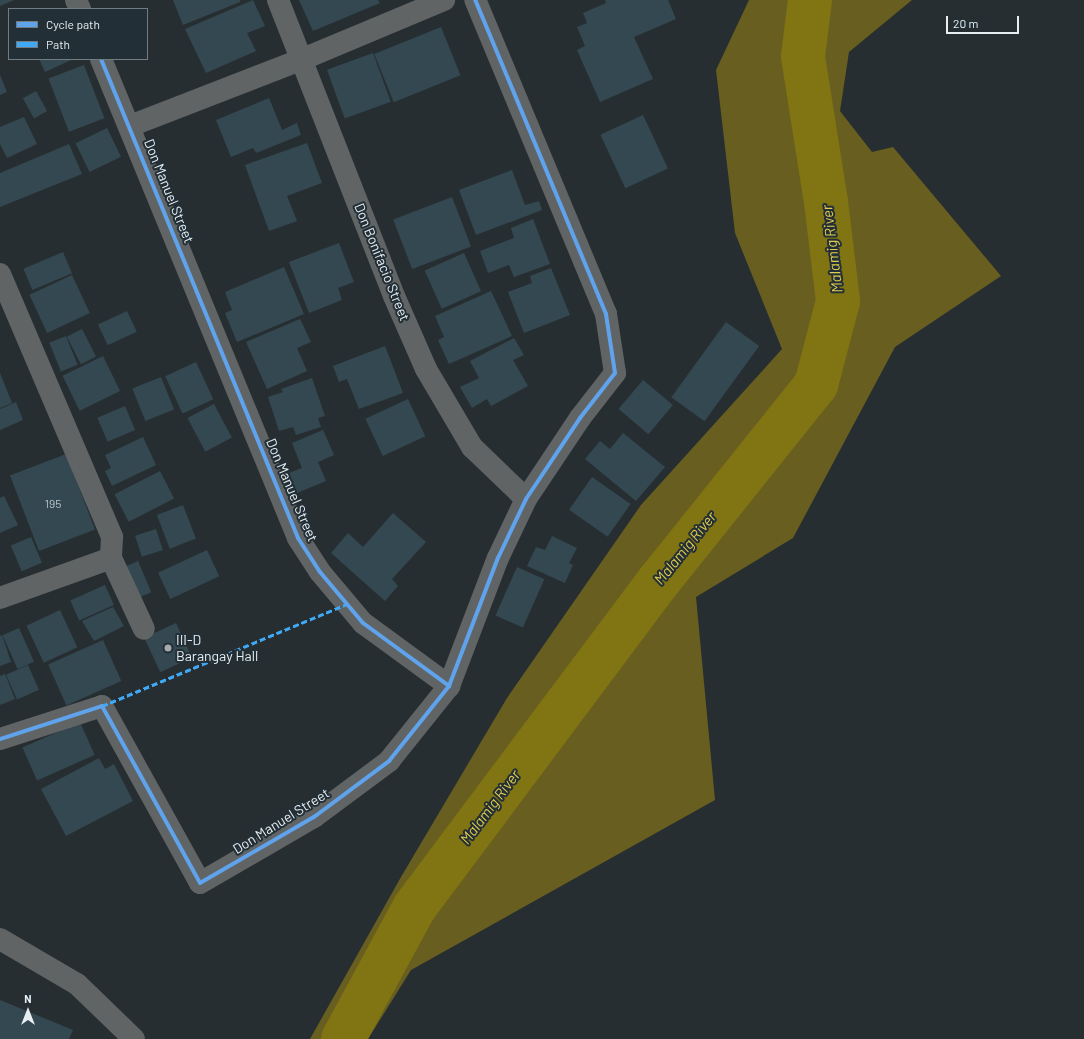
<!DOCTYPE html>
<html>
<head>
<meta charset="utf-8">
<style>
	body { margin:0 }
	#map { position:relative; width:1084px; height:1039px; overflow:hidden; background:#272e32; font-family:Barlow,sans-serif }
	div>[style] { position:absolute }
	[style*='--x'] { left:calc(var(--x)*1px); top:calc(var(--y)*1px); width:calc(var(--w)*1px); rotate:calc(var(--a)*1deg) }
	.forest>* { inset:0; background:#685e1f }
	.river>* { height:44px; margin:-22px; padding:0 22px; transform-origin:22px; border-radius:22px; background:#817413 }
	.building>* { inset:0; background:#334850; transform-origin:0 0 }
	.minor>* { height:22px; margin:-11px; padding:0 11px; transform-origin:11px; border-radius:11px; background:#616465 }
	.quiet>* { height:3px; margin-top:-1.5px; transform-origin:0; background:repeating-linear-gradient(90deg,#3fa9f5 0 6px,transparent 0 9px) }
	.cycleway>* { height:4px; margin:-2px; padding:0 2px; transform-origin:2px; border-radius:2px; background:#60a3ed }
	.dots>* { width:11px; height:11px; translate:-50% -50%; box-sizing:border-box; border:2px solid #232f36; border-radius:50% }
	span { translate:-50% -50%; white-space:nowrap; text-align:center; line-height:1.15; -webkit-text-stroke:4px #232f36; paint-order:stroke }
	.number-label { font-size:12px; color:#b9c4ca }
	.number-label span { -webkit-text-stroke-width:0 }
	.street-label { font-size:14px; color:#e6eef2 }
	.poi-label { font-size:14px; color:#e6eef2 }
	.left { translate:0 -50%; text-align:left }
	.water-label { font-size:15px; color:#e0cb4c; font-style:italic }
	.legend { position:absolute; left:8px; top:8px; width:140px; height:52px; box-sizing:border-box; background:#232f36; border:1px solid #717b81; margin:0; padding:5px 7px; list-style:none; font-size:12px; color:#e6eef2 }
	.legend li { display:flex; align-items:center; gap:8px; height:20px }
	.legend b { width:20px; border:1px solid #717b81 }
	.north { position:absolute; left:8px; top:991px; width:40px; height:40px; -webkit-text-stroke:3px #232f36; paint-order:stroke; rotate:0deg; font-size:11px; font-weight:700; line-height:16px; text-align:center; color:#e6eef2 }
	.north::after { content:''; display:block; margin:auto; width:14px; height:18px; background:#e6eef2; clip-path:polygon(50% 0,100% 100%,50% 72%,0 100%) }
	.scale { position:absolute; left:946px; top:16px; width:73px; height:18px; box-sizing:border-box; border:2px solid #e6eef2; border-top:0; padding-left:5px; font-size:12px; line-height:14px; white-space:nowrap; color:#e6eef2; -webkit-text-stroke:3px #232f36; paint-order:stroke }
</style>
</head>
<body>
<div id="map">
	<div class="forest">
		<i style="clip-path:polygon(749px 0,912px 0,849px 52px,840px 111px,872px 152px,893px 147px,1001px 276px,895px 347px,793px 538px,696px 597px,715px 800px,411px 970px,368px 1039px,310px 1039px,401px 877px,507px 698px,641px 505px,782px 349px,735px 233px,716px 70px)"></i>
	</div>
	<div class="river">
		<i style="--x:343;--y:1039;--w:149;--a:-61.5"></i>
		<i style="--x:414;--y:908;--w:407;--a:-53.2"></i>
		<i style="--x:658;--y:582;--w:253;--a:-51.3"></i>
		<i style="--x:816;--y:385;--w:87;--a:-75.3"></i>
		<i style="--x:838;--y:301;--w:100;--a:-96.9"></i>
		<i style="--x:826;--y:202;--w:148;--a:-99"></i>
		<i style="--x:803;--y:56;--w:56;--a:-82.9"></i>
	</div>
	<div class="building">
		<i style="clip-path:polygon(0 0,14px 0,0 6px)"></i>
		<i style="clip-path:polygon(173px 0,240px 0,240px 2px,183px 25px)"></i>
		<i style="clip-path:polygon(253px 0,265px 26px,247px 33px,256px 51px,206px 73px,185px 29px)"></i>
		<i style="clip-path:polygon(299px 0,378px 0,380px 3px,313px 31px)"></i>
		<i style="clip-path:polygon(605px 0,668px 0,676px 19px,634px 37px,653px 79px,600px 102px,577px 50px,585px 46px,577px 27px,587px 23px,583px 13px,606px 3px)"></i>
		<i style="left:441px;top:27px;width:52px;height:72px;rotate:68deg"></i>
		<i style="left:373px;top:53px;width:52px;height:49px;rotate:70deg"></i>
		<i style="clip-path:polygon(39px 59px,71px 59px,71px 60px,45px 72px)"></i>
		<i style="left:84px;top:65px;width:57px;height:38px;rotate:69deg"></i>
		<i style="clip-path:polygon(0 75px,7px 92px,0 95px)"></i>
		<i style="left:36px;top:91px;width:23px;height:15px;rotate:61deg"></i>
		<i style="clip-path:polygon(269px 98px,282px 130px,297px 123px,301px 135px,256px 153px,253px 148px,231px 157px,216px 120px)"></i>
		<i style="left:643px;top:115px;width:59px;height:47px;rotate:65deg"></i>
		<i style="clip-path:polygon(24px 117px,37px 144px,7px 158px,0 144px,0 127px)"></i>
		<i style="left:107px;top:128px;width:32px;height:35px;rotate:64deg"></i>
		<i style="clip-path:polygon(307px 143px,322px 183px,287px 196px,297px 221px,269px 231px,245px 165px)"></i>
		<i style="clip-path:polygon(69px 144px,82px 174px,0 207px,0 173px)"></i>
		<i style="clip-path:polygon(512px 170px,525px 205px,539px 201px,542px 210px,476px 235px,459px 190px)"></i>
		<i style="left:452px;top:197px;width:53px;height:63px;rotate:69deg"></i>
		<i style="clip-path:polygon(533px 219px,550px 264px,514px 277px,509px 265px,488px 273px,480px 251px,514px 238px,511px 228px)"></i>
		<i style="clip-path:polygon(339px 243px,354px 282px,338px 288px,342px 300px,309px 313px,289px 262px)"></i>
		<i style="left:63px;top:252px;width:23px;height:43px;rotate:67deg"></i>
		<i style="left:464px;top:253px;width:42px;height:43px;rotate:66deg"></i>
		<i style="clip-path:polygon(284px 267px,304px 314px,237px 342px,225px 313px,232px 310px,225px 292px)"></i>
		<i style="clip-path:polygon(551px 268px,570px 315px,524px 333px,508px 292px,532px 283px,530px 276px)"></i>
		<i style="left:72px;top:275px;width:42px;height:47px;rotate:65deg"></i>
		<i style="clip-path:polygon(491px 291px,512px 336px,449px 364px,438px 340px,444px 337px,435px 316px)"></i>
		<i style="left:127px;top:311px;width:23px;height:32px;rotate:65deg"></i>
		<i style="clip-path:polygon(300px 319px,311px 342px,297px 348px,307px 371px,267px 389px,246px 342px)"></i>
		<i style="left:726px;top:322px;width:41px;height:93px;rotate:36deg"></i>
		<i style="left:82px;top:329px;width:31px;height:17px;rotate:63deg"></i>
		<i style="left:66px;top:336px;width:31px;height:18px;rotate:68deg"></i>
		<i style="clip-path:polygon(514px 338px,524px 355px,513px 360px,528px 386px,491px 406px,487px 399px,472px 408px,460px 387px,479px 378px,470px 361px)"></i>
		<i style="clip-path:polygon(385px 346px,403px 393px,359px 409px,347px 379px,339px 382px,333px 366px)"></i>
		<i style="left:103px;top:356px;width:39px;height:45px;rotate:64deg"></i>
		<i style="left:196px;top:362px;width:41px;height:34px;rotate:65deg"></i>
		<i style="clip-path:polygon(0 373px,12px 403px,0 408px)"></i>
		<i style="left:161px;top:377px;width:35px;height:31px;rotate:68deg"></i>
		<i style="clip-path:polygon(312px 378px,325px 416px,318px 418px,321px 427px,296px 435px,293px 427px,279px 431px,268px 397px,283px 392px,281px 389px)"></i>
		<i style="left:643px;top:380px;width:39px;height:38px;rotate:40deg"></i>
		<i style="left:408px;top:399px;width:41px;height:47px;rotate:65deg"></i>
		<i style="clip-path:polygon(16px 402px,23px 420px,0 430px,0 409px)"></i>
		<i style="left:214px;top:404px;width:38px;height:30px;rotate:62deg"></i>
		<i style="left:125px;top:406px;width:26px;height:30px;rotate:67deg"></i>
		<i style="clip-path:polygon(323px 430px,334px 455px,318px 462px,326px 481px,297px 493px,289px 473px,302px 468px,292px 443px)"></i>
		<i style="clip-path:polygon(623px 433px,665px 467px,636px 501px,585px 459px,600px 441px,610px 449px)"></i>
		<i style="clip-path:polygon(143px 437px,156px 465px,112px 486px,105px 471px,111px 468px,105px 455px)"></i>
		<i style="left:66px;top:454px;width:81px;height:60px;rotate:69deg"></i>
		<i style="left:160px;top:471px;width:31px;height:51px;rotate:63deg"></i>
		<i style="left:592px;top:477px;width:47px;height:40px;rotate:35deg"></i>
		<i style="clip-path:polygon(4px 496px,18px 525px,0 533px,0 498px)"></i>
		<i style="left:183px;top:505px;width:36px;height:28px;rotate:69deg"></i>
		<i style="clip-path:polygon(393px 513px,426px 542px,392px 579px,398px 586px,385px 601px,331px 553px,348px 533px,363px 547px)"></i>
		<i style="left:156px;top:529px;width:22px;height:22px;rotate:72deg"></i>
		<i style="clip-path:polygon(552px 536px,577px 548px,569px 563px,573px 565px,565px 583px,527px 566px,536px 547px,545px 550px)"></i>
		<i style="left:31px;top:537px;width:28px;height:22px;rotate:67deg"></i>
		<i style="left:207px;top:550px;width:29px;height:54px;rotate:65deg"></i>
		<i style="left:138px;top:561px;width:34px;height:14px;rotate:67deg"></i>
		<i style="left:517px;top:567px;width:30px;height:53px;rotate:24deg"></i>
		<i style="left:105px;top:585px;width:22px;height:38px;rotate:66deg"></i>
		<i style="clip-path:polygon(113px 607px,124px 626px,94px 641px,82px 621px)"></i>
		<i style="left:60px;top:610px;width:41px;height:37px;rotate:65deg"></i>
		<i style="left:176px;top:623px;width:38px;height:35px;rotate:65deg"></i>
		<i style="left:19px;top:628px;width:37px;height:18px;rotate:66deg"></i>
		<i style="clip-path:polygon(2px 635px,11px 662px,0 666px,0 636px)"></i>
		<i style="left:103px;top:640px;width:45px;height:60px;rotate:66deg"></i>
		<i style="left:28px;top:665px;width:27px;height:24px;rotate:66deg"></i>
		<i style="clip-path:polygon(5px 674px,15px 699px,0 705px,0 676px)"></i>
		<i style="left:80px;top:722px;width:36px;height:63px;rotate:66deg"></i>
		<i style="clip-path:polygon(99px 758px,105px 769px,114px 764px,133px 801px,66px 836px,41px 789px)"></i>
		<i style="clip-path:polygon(0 1000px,73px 1030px,69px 1039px,0 1039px)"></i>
	</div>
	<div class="minor">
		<i style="--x:76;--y:0;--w:10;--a:66"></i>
		<i style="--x:278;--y:0;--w:318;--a:68.6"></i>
		<i style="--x:394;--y:296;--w:80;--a:66.3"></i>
		<i style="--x:426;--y:369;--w:91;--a:59.5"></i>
		<i style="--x:472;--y:447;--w:75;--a:43.9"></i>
		<i style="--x:101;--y:59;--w:518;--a:67.64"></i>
		<i style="--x:298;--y:538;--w:40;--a:57.1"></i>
		<i style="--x:320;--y:572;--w:67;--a:49.9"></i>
		<i style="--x:363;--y:623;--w:107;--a:36.2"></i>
		<i style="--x:130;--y:126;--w:186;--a:-21.2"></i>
		<i style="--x:303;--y:59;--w:153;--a:-22.7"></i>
		<i style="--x:0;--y:274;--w:286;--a:66.9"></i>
		<i style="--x:112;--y:537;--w:21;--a:93"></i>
		<i style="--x:111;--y:558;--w:78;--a:65.1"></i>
		<i style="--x:0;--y:598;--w:118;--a:-19.8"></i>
		<i style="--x:0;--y:739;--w:107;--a:-17.9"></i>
		<i style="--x:102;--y:706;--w:202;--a:61"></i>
		<i style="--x:200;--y:883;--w:132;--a:-30.1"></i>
		<i style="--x:314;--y:817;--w:94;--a:-36.7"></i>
		<i style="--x:389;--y:761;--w:96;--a:-51.3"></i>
		<i style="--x:449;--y:686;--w:137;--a:-69.1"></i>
		<i style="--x:498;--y:558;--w:65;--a:-64.6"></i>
		<i style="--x:526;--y:499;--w:97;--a:-56.3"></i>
		<i style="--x:580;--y:418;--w:57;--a:-52.1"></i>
		<i style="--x:615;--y:373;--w:60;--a:-98.7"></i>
		<i style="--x:606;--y:314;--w:340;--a:-112.6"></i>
		<i style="--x:0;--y:939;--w:89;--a:30.3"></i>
		<i style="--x:77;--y:984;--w:79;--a:44"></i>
	</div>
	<div class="quiet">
		<i style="--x:102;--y:706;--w:265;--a:-22.6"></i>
	</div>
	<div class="cycleway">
		<i style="--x:101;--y:59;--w:518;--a:67.64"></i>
		<i style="--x:298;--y:538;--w:40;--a:57.1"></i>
		<i style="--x:320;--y:572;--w:67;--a:49.9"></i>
		<i style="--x:363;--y:623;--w:107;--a:36.2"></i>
		<i style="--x:0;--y:739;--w:107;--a:-17.9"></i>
		<i style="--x:102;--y:706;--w:202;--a:61"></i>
		<i style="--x:200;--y:883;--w:132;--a:-30.1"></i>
		<i style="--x:314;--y:817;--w:94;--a:-36.7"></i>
		<i style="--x:389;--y:761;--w:96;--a:-51.3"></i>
		<i style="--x:449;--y:686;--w:137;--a:-69.1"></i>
		<i style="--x:498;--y:558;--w:65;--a:-64.6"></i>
		<i style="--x:526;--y:499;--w:97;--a:-56.3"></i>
		<i style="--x:580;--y:418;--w:57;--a:-52.1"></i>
		<i style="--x:615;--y:373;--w:60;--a:-98.7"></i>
		<i style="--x:606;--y:314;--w:340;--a:-112.6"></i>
	</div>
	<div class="dots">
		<i style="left:168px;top:648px;background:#a3abaf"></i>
	</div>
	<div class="number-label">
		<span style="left:53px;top:504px">195</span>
	</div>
	<div class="street-label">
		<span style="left:169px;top:191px;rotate:68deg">Don Manuel Street</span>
		<span style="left:382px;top:262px;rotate:68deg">Don Bonifacio Street</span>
		<span style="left:292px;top:490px;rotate:67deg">Don Manuel Street</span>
		<span style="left:281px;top:821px;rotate:-32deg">Don Manuel Street</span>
	</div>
	<div class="poi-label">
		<span class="left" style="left:176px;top:648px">III-D<br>Barangay Hall</span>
	</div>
	<div class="water-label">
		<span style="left:832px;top:249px;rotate:-97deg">Malamig River</span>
		<span style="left:685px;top:548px;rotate:-51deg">Malamig River</span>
		<span style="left:490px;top:807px;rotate:-53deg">Malamig River</span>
	</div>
	<ul class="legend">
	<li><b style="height:5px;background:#60a3ed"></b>Cycle path</li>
	<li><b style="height:5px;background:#3fa9f5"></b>Path</li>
	</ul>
	<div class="north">N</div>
	<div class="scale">20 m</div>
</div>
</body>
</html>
